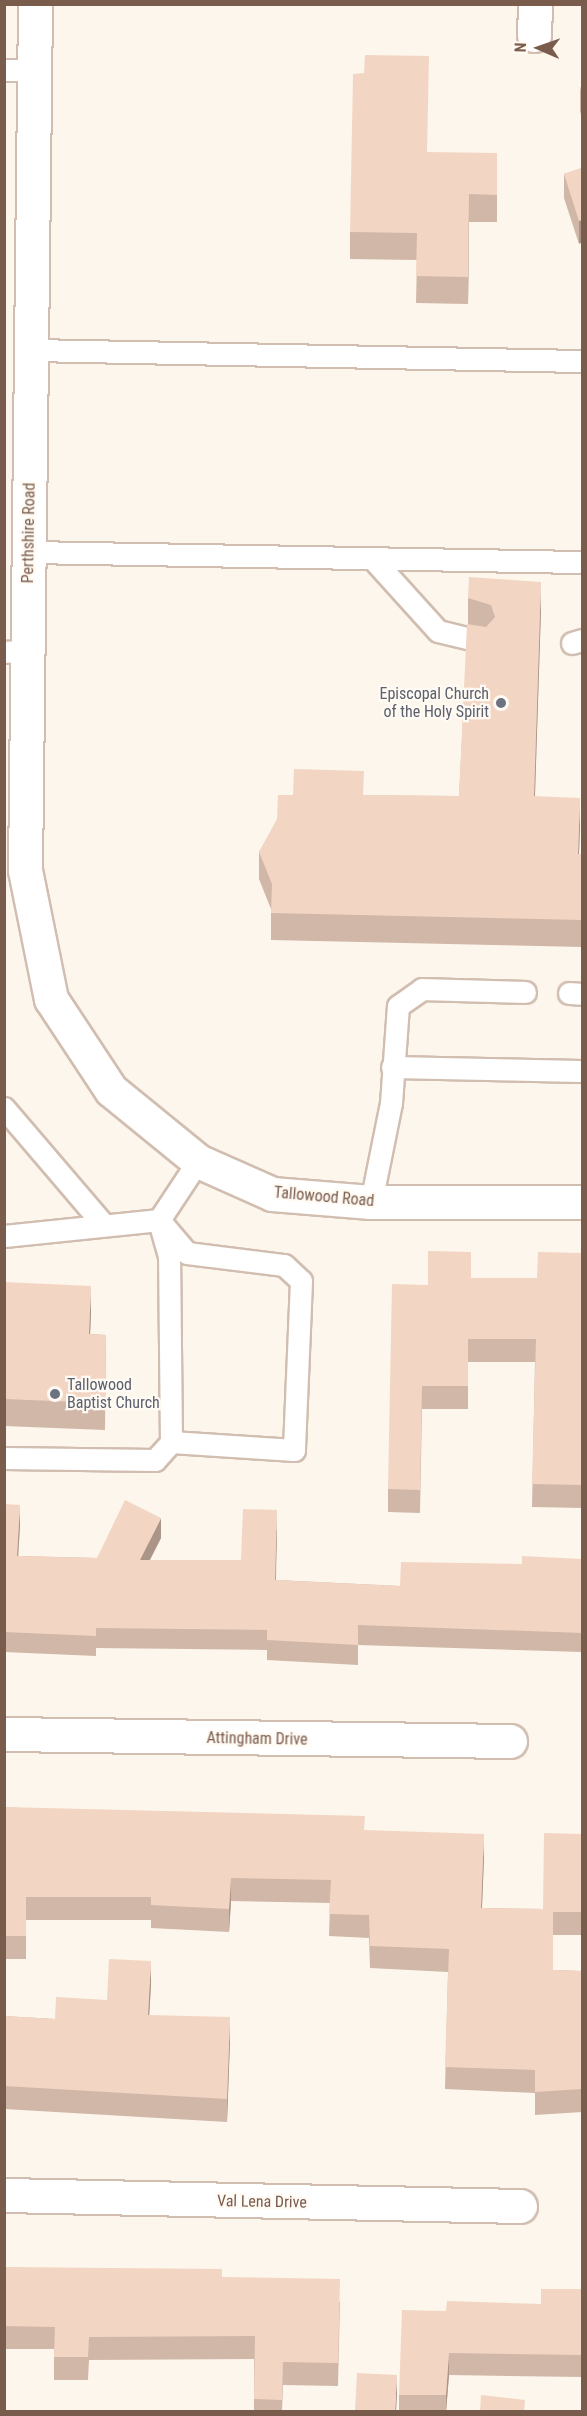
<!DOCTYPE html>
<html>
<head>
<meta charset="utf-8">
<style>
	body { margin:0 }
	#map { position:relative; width:587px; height:2416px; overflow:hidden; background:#fdf6ec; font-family:"Roboto Condensed",sans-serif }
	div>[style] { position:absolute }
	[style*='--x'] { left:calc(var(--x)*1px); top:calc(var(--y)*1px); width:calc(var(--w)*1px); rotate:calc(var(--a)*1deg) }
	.roads { filter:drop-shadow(2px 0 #d1beb0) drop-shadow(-2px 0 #d1beb0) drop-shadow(0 2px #d1beb0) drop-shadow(0 -2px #d1beb0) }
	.service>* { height:21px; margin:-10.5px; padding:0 10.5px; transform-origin:10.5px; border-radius:10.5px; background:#fff }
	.minor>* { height:33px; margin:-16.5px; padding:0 16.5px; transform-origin:16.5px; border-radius:16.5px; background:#fff }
	.tertiary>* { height:33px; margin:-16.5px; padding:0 16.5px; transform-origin:16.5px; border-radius:16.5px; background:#fff }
	.wall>* { inset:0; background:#d1b7a8 }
	.shaded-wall>* { inset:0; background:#aa9588; transform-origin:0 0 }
	.building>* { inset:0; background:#f3d5c3; transform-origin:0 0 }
	.dots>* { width:16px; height:16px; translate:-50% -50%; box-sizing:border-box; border:3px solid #fffaf3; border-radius:50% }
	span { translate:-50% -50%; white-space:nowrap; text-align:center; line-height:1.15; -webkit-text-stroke:4.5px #fffaf3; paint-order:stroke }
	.street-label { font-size:16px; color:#7a5c4d }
	.worship-label { font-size:16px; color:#5b616d }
	.right { translate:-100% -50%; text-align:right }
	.left { translate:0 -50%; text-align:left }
	.frame { position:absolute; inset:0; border:6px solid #7a5c4d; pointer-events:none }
	.north { position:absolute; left:509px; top:18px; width:60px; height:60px; -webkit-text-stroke:4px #fffaf3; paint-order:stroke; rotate:272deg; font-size:16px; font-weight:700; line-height:24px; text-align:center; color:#7a5c4d }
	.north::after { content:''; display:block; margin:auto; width:21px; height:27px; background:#7a5c4d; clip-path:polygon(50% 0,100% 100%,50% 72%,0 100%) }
</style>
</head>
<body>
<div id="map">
	<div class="roads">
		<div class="service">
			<i style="--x:4;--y:70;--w:31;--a:0"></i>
			<i style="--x:32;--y:350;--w:550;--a:1.15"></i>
			<i style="--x:29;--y:552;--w:553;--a:1.04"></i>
			<i style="--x:372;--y:558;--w:98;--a:47.9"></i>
			<i style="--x:438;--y:631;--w:46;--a:13.7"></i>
			<i style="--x:572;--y:643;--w:10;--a:-17"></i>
			<i style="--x:4;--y:652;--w:21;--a:-3"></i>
			<i style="--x:569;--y:993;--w:13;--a:4"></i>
			<i style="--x:392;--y:1067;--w:190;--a:1.2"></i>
			<i style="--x:4;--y:1108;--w:153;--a:49.5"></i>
			<i style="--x:371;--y:1202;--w:101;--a:-78.6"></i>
			<i style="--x:391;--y:1103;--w:97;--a:-85.9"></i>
			<i style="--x:398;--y:1006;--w:29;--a:-35"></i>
			<i style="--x:422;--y:989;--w:103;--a:1.7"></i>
			<i style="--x:4;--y:1236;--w:156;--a:-5.9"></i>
			<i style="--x:159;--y:1220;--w:43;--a:49.7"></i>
			<i style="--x:187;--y:1253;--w:98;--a:7.1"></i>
			<i style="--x:284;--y:1265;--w:23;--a:43"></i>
			<i style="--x:301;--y:1281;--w:169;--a:92.4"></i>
			<i style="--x:294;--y:1450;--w:123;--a:-176.3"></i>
			<i style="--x:4;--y:1458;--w:151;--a:0.8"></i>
			<i style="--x:155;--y:1460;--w:24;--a:-48"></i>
			<i style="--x:171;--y:1442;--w:186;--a:-90.6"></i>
			<i style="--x:169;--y:1256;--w:37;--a:-106"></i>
			<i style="--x:159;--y:1220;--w:71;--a:-56.5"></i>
		</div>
		<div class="minor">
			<i style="--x:534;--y:35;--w:31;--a:-88"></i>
			<i style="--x:4;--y:1734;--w:506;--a:0.79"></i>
			<i style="--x:4;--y:2195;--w:516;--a:1.22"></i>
		</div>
		<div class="tertiary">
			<i style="--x:35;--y:4;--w:866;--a:90.66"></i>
			<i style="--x:25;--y:870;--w:132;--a:78.6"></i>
			<i style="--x:51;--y:999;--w:109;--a:56.6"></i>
			<i style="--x:111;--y:1090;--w:112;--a:39.2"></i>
			<i style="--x:198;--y:1161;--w:81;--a:24"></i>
			<i style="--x:272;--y:1194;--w:99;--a:4.6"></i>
			<i style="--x:371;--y:1202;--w:211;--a:0"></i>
		</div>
	</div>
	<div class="wall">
		<i style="clip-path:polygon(580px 87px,582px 87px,582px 119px,580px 111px)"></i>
		<i style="clip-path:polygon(428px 152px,497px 180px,497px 222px,469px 222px,468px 304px,416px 303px,417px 260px,350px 259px,350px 232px)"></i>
		<i style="clip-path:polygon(582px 168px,582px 243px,579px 244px,564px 198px,564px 174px)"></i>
		<i style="clip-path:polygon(468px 598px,541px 609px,535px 796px,580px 825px,579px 854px,582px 854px,582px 947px,271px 940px,271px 909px,259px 879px,259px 852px,293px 795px,459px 796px,468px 624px)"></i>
		<i style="clip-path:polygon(582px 1253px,582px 1508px,532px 1507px,535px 1362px,468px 1362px,468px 1409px,422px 1409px,420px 1513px,388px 1512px,388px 1489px,428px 1285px,471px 1278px,537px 1278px)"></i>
		<i style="clip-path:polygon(4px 1282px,91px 1313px,90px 1334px,106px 1335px,105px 1430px,4px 1426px)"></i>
		<i style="clip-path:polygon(4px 1504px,20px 1525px,18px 1556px,97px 1558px,161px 1538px,150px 1560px,241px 1560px,277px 1530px,276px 1580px,400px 1586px,522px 1564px,582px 1559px,582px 1652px,358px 1645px,358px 1665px,267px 1660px,267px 1650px,96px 1648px,96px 1656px,4px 1652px)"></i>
		<i style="clip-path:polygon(4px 1807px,365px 1830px,484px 1857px,482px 1908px,543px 1909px,582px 1834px,582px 1935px,553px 1935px,553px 1970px,582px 1971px,582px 2112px,535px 2115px,535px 2093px,445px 2089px,448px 1972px,370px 1968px,369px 1938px,329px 1936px,330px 1903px,231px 1901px,229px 1932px,151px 1928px,151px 1920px,26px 1920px,26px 1959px,4px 1959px)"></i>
		<i style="clip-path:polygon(151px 1984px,149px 2015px,230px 2041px,227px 2122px,4px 2109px,4px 2016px,55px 2019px)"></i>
		<i style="clip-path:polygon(4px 2267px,222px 2277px,340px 2302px,338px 2386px,283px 2385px,282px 2412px,254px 2412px,254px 2359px,89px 2360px,88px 2380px,54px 2380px,54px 2349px,4px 2349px)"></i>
		<i style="clip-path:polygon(582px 2289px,582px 2377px,449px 2375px,446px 2412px,399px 2412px,399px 2395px,446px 2311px,541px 2304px)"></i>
	</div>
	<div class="shaded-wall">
		<i style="clip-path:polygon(469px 194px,469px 222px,468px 304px,468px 277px)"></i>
		<i style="left:582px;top:220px;width:23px;height:3px;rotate:90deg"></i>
		<i style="clip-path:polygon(541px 582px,541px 609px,534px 823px,534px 796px)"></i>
		<i style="clip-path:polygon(580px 798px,580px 825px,578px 881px,578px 854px)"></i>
		<i style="clip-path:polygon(91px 1286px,91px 1313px,89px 1361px,89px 1334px)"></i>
		<i style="clip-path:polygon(20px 1505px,20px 1525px,17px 1576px,17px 1556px)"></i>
		<i style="clip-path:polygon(277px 1510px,277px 1530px,275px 1600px,275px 1580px)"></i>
		<i style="clip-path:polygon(161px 1518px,161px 1538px,140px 1579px,140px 1560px)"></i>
		<i style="clip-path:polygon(484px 1834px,484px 1857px,481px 1930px,481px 1908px)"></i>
		<i style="clip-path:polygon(231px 1878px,231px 1901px,229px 1932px,229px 1909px)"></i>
		<i style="clip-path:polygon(151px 1961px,151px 1984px,148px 2038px,148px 2015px)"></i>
		<i style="clip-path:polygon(230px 2017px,230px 2041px,227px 2122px,227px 2099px)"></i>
		<i style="clip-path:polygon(449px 2353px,449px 2375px,446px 2412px,446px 2395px)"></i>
		<i style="clip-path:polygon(397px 2375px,397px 2396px,396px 2412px,395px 2412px)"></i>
	</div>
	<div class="building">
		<i style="clip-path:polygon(365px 55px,429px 56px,427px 152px,497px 153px,497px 195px,469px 194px,468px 277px,416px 276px,417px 233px,350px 232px,353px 74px,364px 73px)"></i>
		<i style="clip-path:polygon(580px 87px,582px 87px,582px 96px)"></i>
		<i style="clip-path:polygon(582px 168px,582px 220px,579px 221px,564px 174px)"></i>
		<i style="clip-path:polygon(469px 577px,541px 582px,534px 796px,580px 798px,578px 854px,582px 854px,582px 920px,271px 913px,272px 884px,259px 852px,277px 819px,278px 795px,293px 795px,294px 769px,364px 771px,363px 795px,459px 796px,467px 624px,486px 627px,495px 617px,491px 605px,468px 598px)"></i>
		<i style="clip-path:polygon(428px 1251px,471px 1252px,471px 1278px,537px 1278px,538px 1252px,582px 1253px,582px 1485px,532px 1484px,536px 1339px,468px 1339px,468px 1386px,422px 1386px,420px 1490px,388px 1489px,392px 1284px,428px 1285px)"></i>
		<i style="clip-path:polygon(4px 1282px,91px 1286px,89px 1334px,106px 1335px,105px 1403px,4px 1399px)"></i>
		<i style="clip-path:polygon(125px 1500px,161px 1518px,140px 1560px,241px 1560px,243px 1509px,277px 1510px,275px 1580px,400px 1586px,401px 1562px,522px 1564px,522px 1556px,582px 1559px,582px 1633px,358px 1625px,358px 1645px,267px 1640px,267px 1630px,96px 1628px,96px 1636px,4px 1632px,4px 1504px,20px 1505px,17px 1556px,97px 1558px)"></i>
		<i style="clip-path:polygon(4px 1807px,365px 1816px,364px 1830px,484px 1834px,481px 1908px,543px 1909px,544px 1833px,582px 1834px,582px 1912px,553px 1912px,553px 1970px,582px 1971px,582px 2089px,535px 2092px,535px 2070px,445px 2067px,449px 1949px,370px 1946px,369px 1915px,329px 1914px,331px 1880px,231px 1878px,229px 1909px,151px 1905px,151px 1897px,26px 1897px,26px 1936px,4px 1936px)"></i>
		<i style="clip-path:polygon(109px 1959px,151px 1961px,148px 2015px,230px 2017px,227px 2099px,4px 2086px,4px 2016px,55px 2019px,56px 1997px,107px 2000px)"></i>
		<i style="clip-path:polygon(4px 2267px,222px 2269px,222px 2277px,340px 2279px,338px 2363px,283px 2362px,282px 2400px,254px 2399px,255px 2336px,89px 2337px,88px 2357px,54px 2357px,55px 2327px,4px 2326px)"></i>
		<i style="clip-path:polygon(541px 2289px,582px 2289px,582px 2355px,449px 2353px,446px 2395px,399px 2395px,402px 2310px,446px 2311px,447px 2301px,541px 2304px)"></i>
		<i style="left:357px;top:2373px;width:40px;height:39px;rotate:3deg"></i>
		<i style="clip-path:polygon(481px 2395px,525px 2400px,524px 2412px,480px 2412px)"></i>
	</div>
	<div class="dots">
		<i style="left:501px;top:703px;background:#6b7280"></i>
		<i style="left:55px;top:1394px;background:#6b7280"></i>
	</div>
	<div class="street-label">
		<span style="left:29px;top:533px;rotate:-89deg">Perthshire Road</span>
		<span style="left:324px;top:1197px;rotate:5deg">Tallowood Road</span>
		<span style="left:257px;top:1739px;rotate:1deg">Attingham Drive</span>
		<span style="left:262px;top:2202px;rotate:1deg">Val Lena Drive</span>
	</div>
	<div class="worship-label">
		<span class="right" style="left:489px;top:703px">Episcopal Church<br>of the Holy Spirit</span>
		<span class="left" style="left:67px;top:1394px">Tallowood<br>Baptist Church</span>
	</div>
	<div class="frame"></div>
	<div class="north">N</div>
</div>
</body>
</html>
